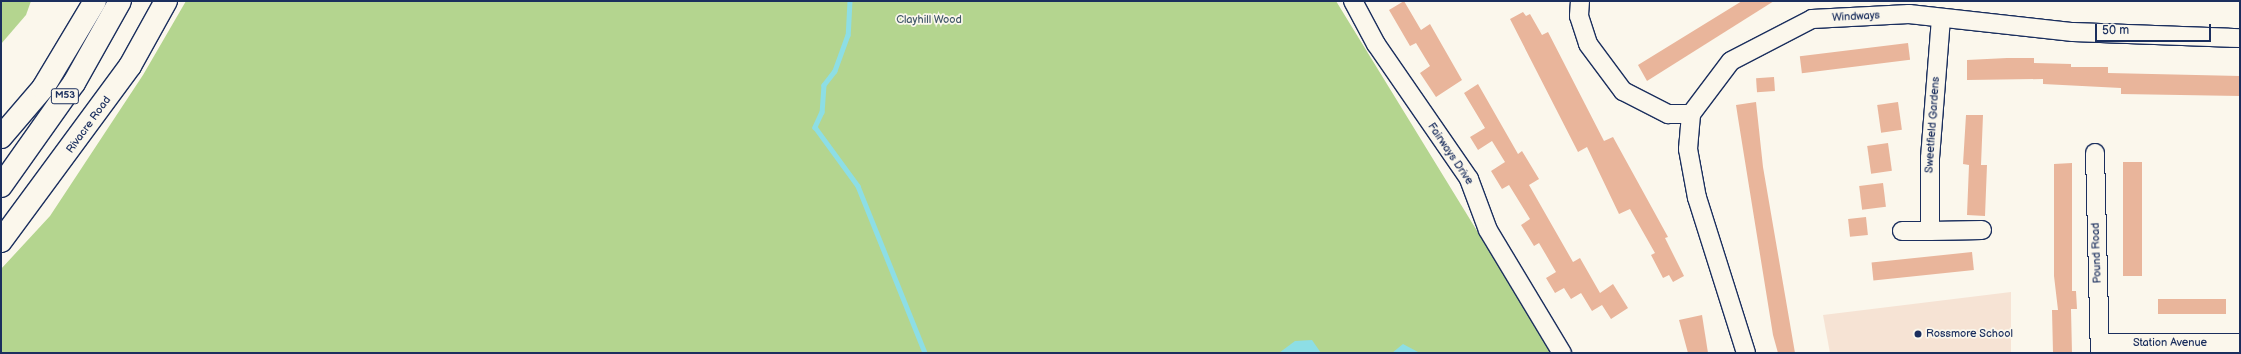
<!DOCTYPE html>
<html>
<head>
<meta charset="utf-8">
<style>
	body { margin:0 }
	#map { position:relative; width:2241px; height:354px; overflow:hidden; background:#fbf7ec; font-family:"Balsamiq Sans",sans-serif }
	div>[style] { position:absolute }
	[style*='--x'] { left:calc(var(--x)*1px); top:calc(var(--y)*1px); width:calc(var(--w)*1px); rotate:calc(var(--a)*1deg) }
	.built>* { inset:0; background:#f6e3d4 }
	.green>* { inset:0; background:#b4d58f }
	.water>* { inset:0; background:#8ddee5 }
	.stream>* { height:4.5px; margin:-2.25px; padding:0 2.25px; transform-origin:2.25px; border-radius:2.25px; background:#8ddee5 }
	.building>* { inset:0; background:#e9b59b; transform-origin:0 0 }
	.roads { filter:drop-shadow(1px 0 #1b2f5e) drop-shadow(-1px 0 #1b2f5e) drop-shadow(0 1px #1b2f5e) drop-shadow(0 -1px #1b2f5e) }
	.minor>* { height:18px; margin:-9px; padding:0 9px; transform-origin:9px; border-radius:9px; background:#fbf7ec }
	.secondary>* { height:22px; margin:-11px; padding:0 11px; transform-origin:11px; border-radius:11px; background:#fbf7ec }
	.motorway>* { height:22px; margin:-11px; padding:0 11px; transform-origin:11px; border-radius:11px; background:#fbf7ec }
	.dots>* { width:11px; height:11px; translate:-50% -50%; box-sizing:border-box; border:2px solid #fbf7ec; border-radius:50% }
	span { translate:-50% -50%; white-space:nowrap; text-align:center; line-height:1.15; -webkit-text-stroke:3.5px #fbf7ec; paint-order:stroke }
	.shield-label span { padding:1px 3px; background:#fbf7ec; border:1px solid; border-radius:3px; -webkit-text-stroke-width:0 }
	.shield-label { font-size:10px; color:#1b2f5e; font-weight:700 }
	.street-label { font-size:11px; color:#1b2f5e }
	.park-label { font-size:11px; color:#41586a }
	.poi-label { font-size:11px; color:#1b2f5e }
	.left { translate:0 -50%; text-align:left }
	.frame { position:absolute; inset:0; border:2px solid #1b2f5e; pointer-events:none }
	.scale { position:absolute; left:2095px; top:24px; width:116px; height:18px; box-sizing:border-box; border:2px solid #1b2f5e; border-top:0; padding-left:5px; font-size:12px; line-height:14px; white-space:nowrap; color:#1b2f5e; -webkit-text-stroke:3px #fbf7ec; paint-order:stroke }
</style>
</head>
<body>
<div id="map">
	<div class="built">
		<i style="clip-path:polygon(2011px 292px,2011px 353px,1830px 353px,1823px 315px)"></i>
	</div>
	<div class="green">
		<i style="clip-path:polygon(1px 1px,31px 1px,26px 15px,1px 44px)"></i>
		<i style="clip-path:polygon(186px 1px,1336px 1px,1552px 353px,1px 353px,1px 269px,50px 216px,143px 75px)"></i>
	</div>
	<div class="water">
		<i style="clip-path:polygon(1312px 340px,1321px 353px,1279px 353px,1295px 341px)"></i>
		<i style="clip-path:polygon(1403px 344px,1418px 352px,1418px 353px,1392px 353px)"></i>
	</div>
	<div class="stream">
		<i style="--x:850;--y:1;--w:34;--a:93"></i>
		<i style="--x:848;--y:35;--w:38;--a:110"></i>
		<i style="--x:835;--y:71;--w:18;--a:128"></i>
		<i style="--x:824;--y:85;--w:27;--a:94"></i>
		<i style="--x:822;--y:112;--w:17;--a:115"></i>
		<i style="--x:815;--y:127;--w:73;--a:53.9"></i>
		<i style="--x:858;--y:186;--w:180;--a:68.1"></i>
	</div>
	<div class="building">
		<i style="clip-path:polygon(1404px 1px,1421px 30px,1430px 24px,1462px 80px,1436px 97px,1420px 73px,1430px 66px,1416px 43px,1410px 46px,1389px 10px)"></i>
		<i style="clip-path:polygon(1742px 1px,1774px 1px,1647px 81px,1638px 65px)"></i>
		<i style="clip-path:polygon(1523px 12px,1526px 16px,1530px 14px,1542px 35px,1548px 32px,1604px 141px,1613px 137px,1668px 237px,1665px 238px,1684px 276px,1673px 282px,1669px 275px,1663px 278px,1651px 255px,1655px 253px,1630px 209px,1619px 214px,1587px 147px,1578px 152px,1510px 19px)"></i>
		<i style="left:1908px;top:43px;width:17px;height:109px;rotate:83deg"></i>
		<i style="clip-path:polygon(2007px 58px,2034px 58px,2034px 63px,2071px 64px,2071px 67px,2108px 67px,2108px 73px,2240px 76px,2240px 96px,2121px 94px,2121px 88px,2043px 84px,2043px 79px,1967px 80px,1967px 60px)"></i>
		<i style="left:1774px;top:77px;width:14px;height:18px;rotate:86deg"></i>
		<i style="clip-path:polygon(1478px 84px,1518px 154px,1522px 151px,1539px 179px,1529px 185px,1573px 262px,1580px 258px,1600px 293px,1613px 284px,1628px 308px,1611px 319px,1602px 305px,1592px 311px,1581px 293px,1571px 299px,1564px 288px,1555px 293px,1546px 278px,1556px 272px,1539px 243px,1534px 246px,1521px 225px,1530px 219px,1509px 185px,1502px 189px,1491px 171px,1505px 162px,1492px 141px,1478px 150px,1470px 137px,1485px 128px,1464px 93px)"></i>
		<i style="clip-path:polygon(1756px 102px,1763px 167px,1795px 353px,1778px 353px,1773px 335px,1738px 118px,1736px 105px)"></i>
		<i style="left:1898px;top:102px;width:28px;height:21px;rotate:82deg"></i>
		<i style="clip-path:polygon(1966px 115px,1983px 115px,1981px 165px,1987px 165px,1985px 216px,1967px 215px,1969px 165px,1963px 164px)"></i>
		<i style="left:1888px;top:143px;width:28px;height:21px;rotate:82deg"></i>
		<i style="left:2123px;top:162px;width:19px;height:114px"></i>
		<i style="clip-path:polygon(2072px 163px,2072px 291px,2076px 291px,2077px 309px,2071px 309px,2072px 353px,2053px 353px,2052px 310px,2058px 310px,2054px 276px,2054px 164px)"></i>
		<i style="left:1883px;top:183px;width:24px;height:24px;rotate:83deg"></i>
		<i style="left:1866px;top:217px;width:18px;height:18px;rotate:84deg"></i>
		<i style="left:1972px;top:252px;width:18px;height:101px;rotate:84deg"></i>
		<i style="left:2226px;top:299px;width:15px;height:68px;rotate:90deg"></i>
		<i style="clip-path:polygon(1702px 315px,1708px 353px,1688px 353px,1679px 320px)"></i>
	</div>
	<div class="roads">
		<div class="minor">
			<i style="--x:1353;--y:1;--w:49;--a:61.9"></i>
			<i style="--x:1376;--y:44;--w:164;--a:55.4"></i>
			<i style="--x:1469;--y:179;--w:54;--a:69.6"></i>
			<i style="--x:1488;--y:230;--w:144;--a:59"></i>
			<i style="--x:1580;--y:1;--w:15;--a:94"></i>
			<i style="--x:1579;--y:16;--w:29;--a:72"></i>
			<i style="--x:1588;--y:44;--w:59;--a:53.3"></i>
			<i style="--x:1623;--y:91;--w:51;--a:27.1"></i>
			<i style="--x:1668;--y:114;--w:23;--a:0"></i>
			<i style="--x:2095;--y:153;--w:200;--a:88.6"></i>
			<i style="--x:1902;--y:231;--w:28;--a:0"></i>
			<i style="--x:1930;--y:231;--w:73;--a:-90"></i>
			<i style="--x:1930;--y:158;--w:139;--a:-85.5"></i>
			<i style="--x:1930;--y:231;--w:52;--a:-1.1"></i>
			<i style="--x:2100;--y:343;--w:140;--a:0"></i>
			<i style="--x:1746;--y:353;--w:163;--a:-107.5"></i>
			<i style="--x:1697;--y:198;--w:50;--a:-100.4"></i>
			<i style="--x:1688;--y:149;--w:35;--a:-85"></i>
			<i style="--x:1691;--y:114;--w:66;--a:-53"></i>
			<i style="--x:1731;--y:61;--w:91;--a:-27.4"></i>
			<i style="--x:1812;--y:19;--w:97;--a:-3"></i>
			<i style="--x:1909;--y:14;--w:165;--a:6.3"></i>
			<i style="--x:2073;--y:32;--w:167;--a:2.1"></i>
		</div>
		<div class="secondary">
			<i style="--x:1;--y:241;--w:217;--a:-53.6"></i>
			<i style="--x:130;--y:66;--w:74;--a:-61"></i>
		</div>
		<div class="motorway">
			<i style="--x:1;--y:137;--w:65;--a:-49.4"></i>
			<i style="--x:43;--y:88;--w:101;--a:-59.1"></i>
			<i style="--x:1;--y:186;--w:126;--a:-54.7"></i>
			<i style="--x:74;--y:83;--w:94;--a:-60.7"></i>
		</div>
	</div>
	<div class="dots">
		<i style="left:1918px;top:334px;background:#1b2f5e"></i>
	</div>
	<div class="shield-label">
		<span style="left:65px;top:96px">M53</span>
	</div>
	<div class="street-label">
		<span style="left:1856px;top:17px;rotate:-3deg">Windways</span>
		<span style="left:89px;top:125px;rotate:-54deg">Rivacre Road</span>
		<span style="left:1933px;top:125px;rotate:-86deg">Sweetfield Gardens</span>
		<span style="left:1450px;top:154px;rotate:56deg">Fairways Drive</span>
		<span style="left:2097px;top:253px;rotate:-92deg">Pound Road</span>
		<span style="left:2170px;top:343px">Station Avenue</span>
	</div>
	<div class="park-label">
		<span style="left:929px;top:20px">Clayhill Wood</span>
	</div>
	<div class="poi-label">
		<span class="left" style="left:1926px;top:334px">Rossmore School</span>
	</div>
	<div class="frame"></div>
	<div class="scale">50 m</div>
</div>
</body>
</html>
